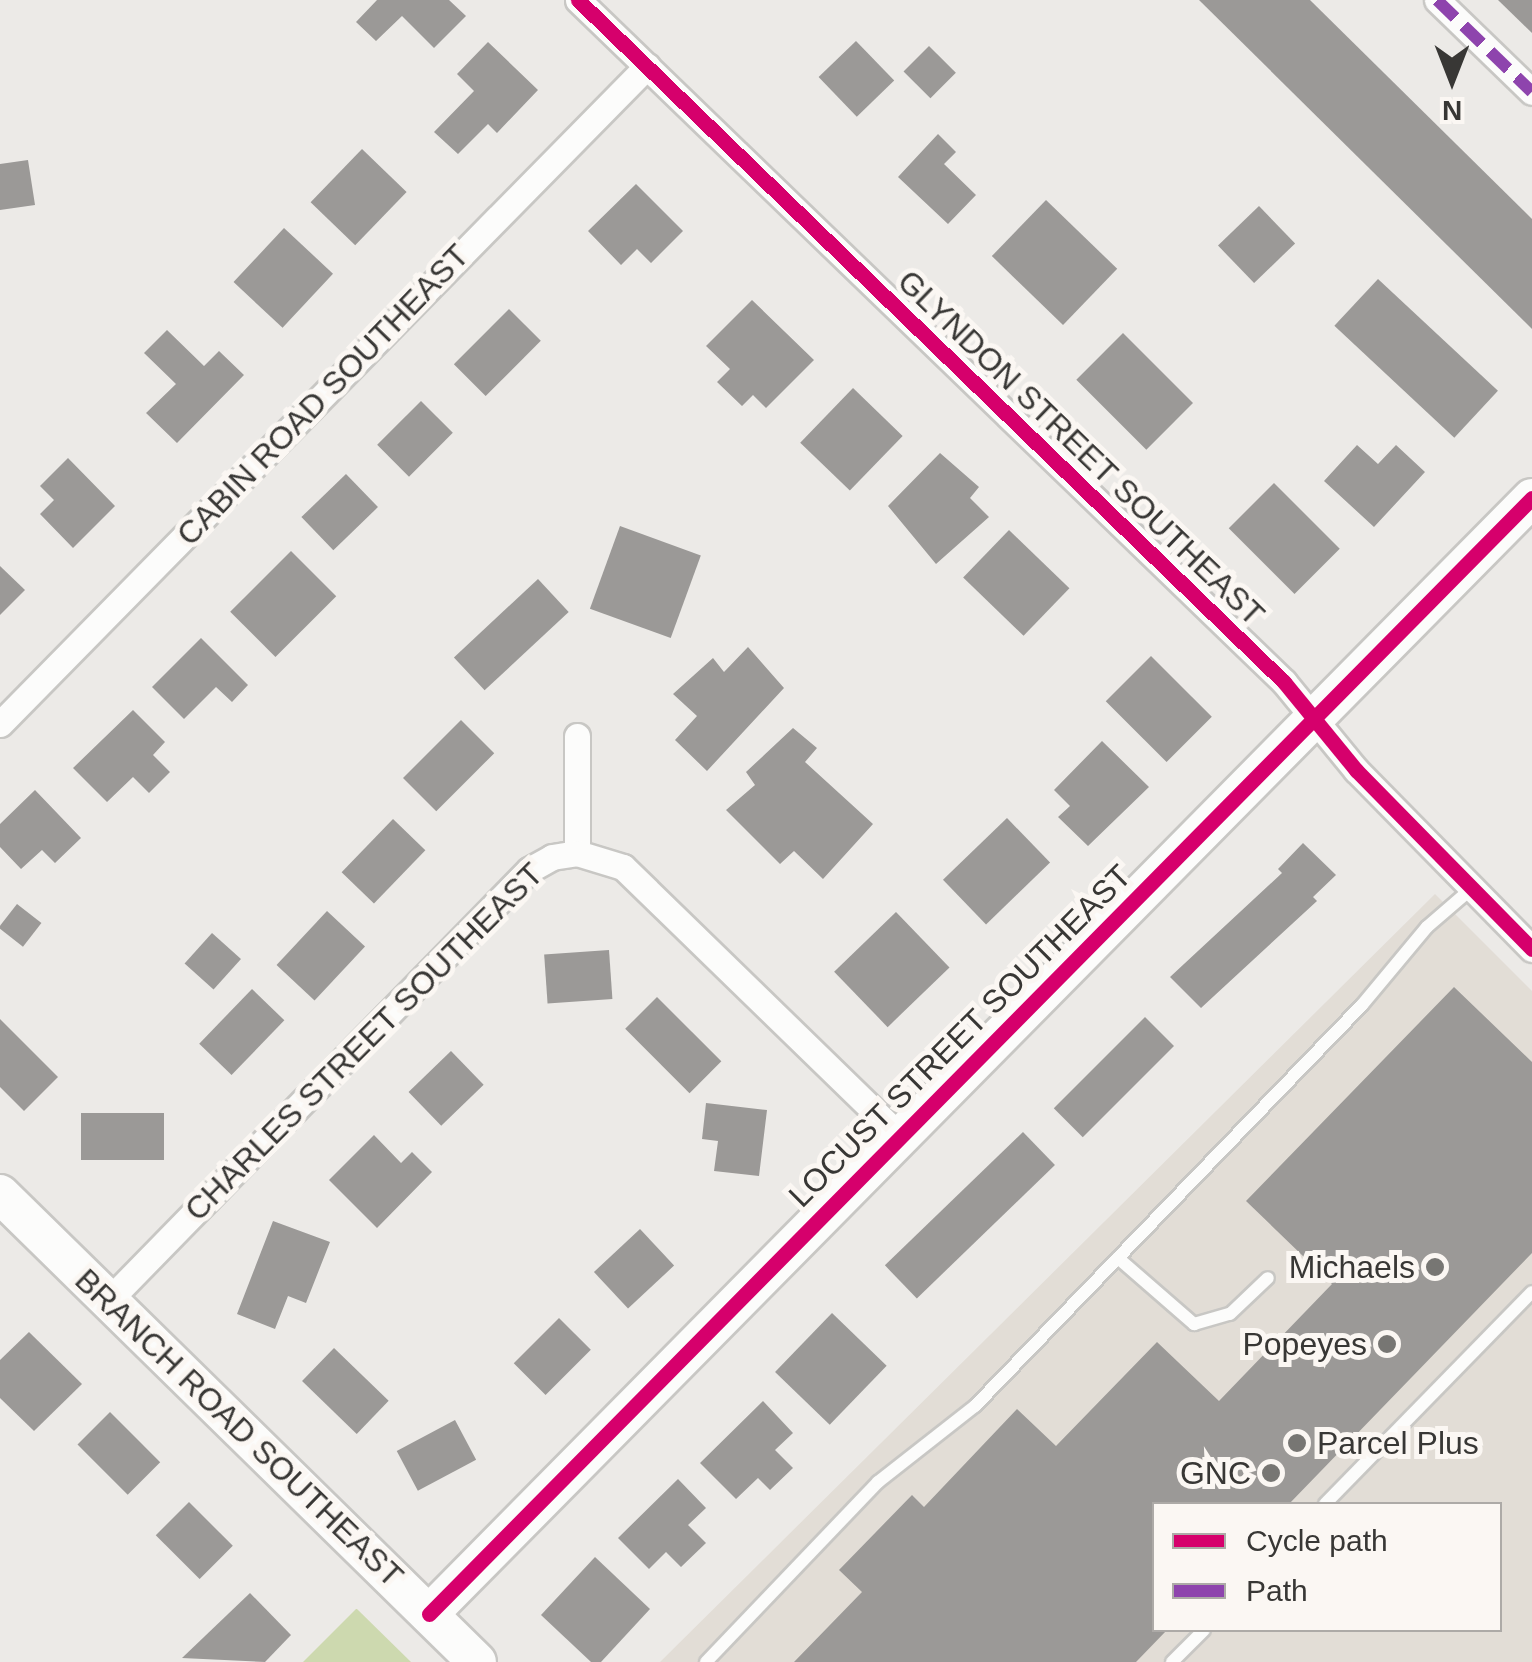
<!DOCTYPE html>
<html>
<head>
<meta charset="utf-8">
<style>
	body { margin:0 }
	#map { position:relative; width:1532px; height:1662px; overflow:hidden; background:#eceae7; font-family:Helvetica,sans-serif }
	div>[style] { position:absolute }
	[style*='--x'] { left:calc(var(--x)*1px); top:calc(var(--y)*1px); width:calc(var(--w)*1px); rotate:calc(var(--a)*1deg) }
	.built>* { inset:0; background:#e2ddd6 }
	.green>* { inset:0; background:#cdd9af }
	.building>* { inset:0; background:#9b9997; transform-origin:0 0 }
	.roads { filter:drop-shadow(2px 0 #c8c7c4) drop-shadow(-2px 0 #c8c7c4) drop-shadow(0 2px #c8c7c4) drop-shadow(0 -2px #c8c7c4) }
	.lane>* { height:12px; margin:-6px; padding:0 6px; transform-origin:6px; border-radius:6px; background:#fcfcfb }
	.street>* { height:25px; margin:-12.5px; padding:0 12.5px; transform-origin:12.5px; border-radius:12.5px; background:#fcfcfb }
	.secondary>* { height:38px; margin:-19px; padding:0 19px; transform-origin:19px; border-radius:19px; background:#fcfcfb }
	.quiet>* { height:12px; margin-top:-6px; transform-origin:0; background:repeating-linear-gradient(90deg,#8e44ad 0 25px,transparent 0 37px) }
	.cycleway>* { height:15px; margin:-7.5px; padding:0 7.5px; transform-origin:7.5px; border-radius:7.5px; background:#d6006c }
	.dots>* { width:28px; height:28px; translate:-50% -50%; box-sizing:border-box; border:5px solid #fbf7f3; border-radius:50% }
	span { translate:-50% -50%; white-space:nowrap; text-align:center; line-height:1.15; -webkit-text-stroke:10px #fbf7f3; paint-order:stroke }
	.street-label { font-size:32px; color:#383735 }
	.poi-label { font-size:32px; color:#383735 }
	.right { translate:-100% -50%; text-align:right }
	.left { translate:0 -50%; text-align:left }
	.legend { position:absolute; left:1152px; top:1502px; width:350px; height:130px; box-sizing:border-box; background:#fbf7f3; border:2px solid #adaaa7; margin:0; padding:12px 18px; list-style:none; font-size:30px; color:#383735 }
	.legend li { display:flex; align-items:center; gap:20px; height:50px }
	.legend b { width:50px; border:2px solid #adaaa7 }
	.north { position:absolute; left:1402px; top:30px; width:100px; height:100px; -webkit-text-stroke:8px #fbf7f3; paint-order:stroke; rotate:180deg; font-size:28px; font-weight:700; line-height:40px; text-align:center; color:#383735 }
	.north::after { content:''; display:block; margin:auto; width:35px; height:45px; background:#383735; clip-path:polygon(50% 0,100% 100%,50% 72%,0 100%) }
</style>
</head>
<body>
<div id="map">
	<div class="built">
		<i style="clip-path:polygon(evenodd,1435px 894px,1532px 991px,1532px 1662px,660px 1662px,1435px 894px,1154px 1504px,1500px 1504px,1500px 1630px,1154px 1630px,1154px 1504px)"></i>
	</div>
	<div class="green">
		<i style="clip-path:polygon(356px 1609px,357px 1609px,411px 1662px,303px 1662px)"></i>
	</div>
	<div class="building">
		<i style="clip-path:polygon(377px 0,449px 0,466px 16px,434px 48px,402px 16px,376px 41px,356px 22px)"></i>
		<i style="clip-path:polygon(1199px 0,1310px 0,1532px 219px,1532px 329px)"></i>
		<i style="clip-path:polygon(1498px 0,1532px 0,1532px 33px)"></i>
		<i style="left:856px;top:41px;width:55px;height:52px;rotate:46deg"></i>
		<i style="clip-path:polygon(488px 42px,538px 90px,497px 133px,488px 124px,458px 154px,434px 132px,474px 91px,457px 74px)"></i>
		<i style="left:929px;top:46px;width:38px;height:36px;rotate:45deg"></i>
		<i style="clip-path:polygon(938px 134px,956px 152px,944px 164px,976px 195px,948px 224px,898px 177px)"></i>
		<i style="left:362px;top:149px;width:62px;height:74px;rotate:44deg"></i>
		<i style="clip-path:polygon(28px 160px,35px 205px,0 210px,0 164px)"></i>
		<i style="clip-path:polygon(636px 184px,683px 231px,651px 263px,637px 249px,621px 265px,588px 231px)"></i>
		<i style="left:1046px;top:200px;width:99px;height:78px;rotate:44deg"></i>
		<i style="left:1259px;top:206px;width:52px;height:57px;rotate:46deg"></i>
		<i style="left:284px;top:228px;width:67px;height:74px;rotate:43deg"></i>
		<i style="left:1378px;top:279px;width:164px;height:64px;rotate:43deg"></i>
		<i style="clip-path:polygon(752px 300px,814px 360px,766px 408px,753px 395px,742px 406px,717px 382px,730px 369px,706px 346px)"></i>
		<i style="left:509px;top:309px;width:45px;height:78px;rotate:45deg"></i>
		<i style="clip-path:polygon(167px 330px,204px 366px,219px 351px,244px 375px,177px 443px,146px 413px,176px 384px,144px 353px)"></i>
		<i style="left:1123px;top:333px;width:99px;height:66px;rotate:45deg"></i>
		<i style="left:853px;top:388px;width:69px;height:76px;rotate:44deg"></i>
		<i style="left:421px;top:401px;width:45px;height:62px;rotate:45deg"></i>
		<i style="clip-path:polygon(1357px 445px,1378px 464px,1396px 445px,1425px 472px,1374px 527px,1324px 481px)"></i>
		<i style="clip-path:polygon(940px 453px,979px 487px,970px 498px,989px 517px,936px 564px,888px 506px)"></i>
		<i style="clip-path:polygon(68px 458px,115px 506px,73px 548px,40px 514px,54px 500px,40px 486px)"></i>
		<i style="left:346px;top:474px;width:46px;height:62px;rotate:46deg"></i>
		<i style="left:1274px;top:483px;width:93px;height:64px;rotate:45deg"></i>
		<i style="left:620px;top:526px;width:86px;height:88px;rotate:20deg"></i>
		<i style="left:1009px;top:530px;width:84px;height:66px;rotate:44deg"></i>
		<i style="left:291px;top:551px;width:64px;height:86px;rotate:45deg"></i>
		<i style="clip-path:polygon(0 566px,25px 590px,0 615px)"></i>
		<i style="left:538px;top:579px;width:45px;height:115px;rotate:47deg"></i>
		<i style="clip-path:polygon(201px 638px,248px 685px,232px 702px,216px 687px,184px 719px,152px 687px)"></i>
		<i style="clip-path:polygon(748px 647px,784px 688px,707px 771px,675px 740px,697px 716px,673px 694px,713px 658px,724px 672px)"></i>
		<i style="left:1151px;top:656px;width:86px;height:64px;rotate:45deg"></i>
		<i style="clip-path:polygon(133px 710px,165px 742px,153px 755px,170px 772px,149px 793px,133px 777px,107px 802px,73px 768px)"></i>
		<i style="left:461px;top:720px;width:47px;height:82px;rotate:45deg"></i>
		<i style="clip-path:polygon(793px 728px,817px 748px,805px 762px,873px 824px,823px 879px,794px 851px,780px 864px,726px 810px,755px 785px,746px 772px)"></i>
		<i style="clip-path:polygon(1102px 741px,1149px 787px,1088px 846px,1058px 817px,1070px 806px,1054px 790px)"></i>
		<i style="clip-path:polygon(35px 790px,81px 838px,55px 863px,42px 850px,21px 869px,0 847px,0 824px)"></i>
		<i style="left:1007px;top:818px;width:62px;height:89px;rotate:46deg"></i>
		<i style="left:393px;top:819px;width:45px;height:74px;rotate:44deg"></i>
		<i style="clip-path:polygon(1303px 843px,1336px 875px,1313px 897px,1317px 901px,1201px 1008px,1170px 977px,1282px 873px,1278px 869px)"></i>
		<i style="left:17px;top:904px;width:31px;height:30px;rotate:38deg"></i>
		<i style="left:327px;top:911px;width:52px;height:74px;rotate:43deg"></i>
		<i style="left:896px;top:912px;width:77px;height:86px;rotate:46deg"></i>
		<i style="left:212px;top:933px;width:39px;height:41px;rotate:42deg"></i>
		<i style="left:609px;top:950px;width:49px;height:65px;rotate:86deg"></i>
		<i style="clip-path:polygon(1454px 987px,1532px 1062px,1532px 1253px,1289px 1504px,1154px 1504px,1154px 1630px,1167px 1630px,1136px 1662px,794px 1662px,862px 1592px,839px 1570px,912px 1495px,924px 1507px,1017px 1409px,1056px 1446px,1157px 1342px,1219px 1401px,1332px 1284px,1246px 1201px)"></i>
		<i style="left:252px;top:989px;width:45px;height:76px;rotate:44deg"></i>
		<i style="left:657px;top:997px;width:91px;height:45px;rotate:45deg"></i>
		<i style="left:1145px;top:1017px;width:41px;height:129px;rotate:45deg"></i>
		<i style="clip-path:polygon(0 1019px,58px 1077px,24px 1111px,0 1087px)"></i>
		<i style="left:451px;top:1051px;width:47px;height:59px;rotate:46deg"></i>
		<i style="clip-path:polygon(706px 1103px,767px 1110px,759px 1176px,714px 1171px,718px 1141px,702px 1139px)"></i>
		<i style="left:164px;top:1113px;width:47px;height:83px;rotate:90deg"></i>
		<i style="left:1023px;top:1132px;width:46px;height:192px;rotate:46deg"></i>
		<i style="clip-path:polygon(374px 1135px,401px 1163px,412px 1152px,432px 1172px,377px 1228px,329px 1180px)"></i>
		<i style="clip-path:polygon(273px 1221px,330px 1242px,306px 1303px,288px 1296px,275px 1329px,237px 1314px)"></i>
		<i style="left:640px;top:1229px;width:50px;height:63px;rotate:47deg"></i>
		<i style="left:832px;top:1313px;width:76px;height:82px;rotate:44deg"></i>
		<i style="left:559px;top:1318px;width:45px;height:64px;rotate:45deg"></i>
		<i style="clip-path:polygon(29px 1332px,82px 1384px,34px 1431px,0 1398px,0 1360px)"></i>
		<i style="left:334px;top:1348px;width:76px;height:46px;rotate:44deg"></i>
		<i style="clip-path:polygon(763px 1401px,793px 1433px,775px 1450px,793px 1468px,770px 1490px,758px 1478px,736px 1499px,700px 1463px)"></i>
		<i style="left:110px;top:1412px;width:71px;height:46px;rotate:45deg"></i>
		<i style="left:455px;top:1420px;width:45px;height:66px;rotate:62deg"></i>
		<i style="clip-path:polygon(678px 1479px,706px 1508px,688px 1525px,706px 1543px,681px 1567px,666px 1552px,649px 1569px,618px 1538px)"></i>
		<i style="left:189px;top:1502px;width:62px;height:47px;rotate:45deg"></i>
		<i style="clip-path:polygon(595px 1557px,650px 1609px,601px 1662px,591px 1662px,541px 1615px)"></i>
		<i style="clip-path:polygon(250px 1593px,291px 1635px,265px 1662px,182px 1658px)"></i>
	</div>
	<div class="roads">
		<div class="lane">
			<i style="--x:1118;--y:1258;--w:101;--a:41"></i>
			<i style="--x:1194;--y:1324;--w:37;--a:-16"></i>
			<i style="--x:1230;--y:1314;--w:52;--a:-43.5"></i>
			<i style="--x:1325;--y:1504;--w:296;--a:-45.7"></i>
			<i style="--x:706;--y:1662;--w:249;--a:-46.3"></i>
			<i style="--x:878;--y:1482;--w:123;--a:-38.1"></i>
			<i style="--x:975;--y:1406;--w:557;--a:-46.02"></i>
			<i style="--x:1362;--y:1005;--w:102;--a:-50.2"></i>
			<i style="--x:1427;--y:927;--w:58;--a:-40.8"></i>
			<i style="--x:1172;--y:1662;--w:45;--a:-45"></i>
		</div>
		<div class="street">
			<i style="--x:578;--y:0;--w:982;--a:44.01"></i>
			<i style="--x:1284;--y:682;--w:114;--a:50.7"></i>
			<i style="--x:1356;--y:770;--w:251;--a:45.5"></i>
			<i style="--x:1437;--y:0;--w:132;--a:44.1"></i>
			<i style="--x:0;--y:724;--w:923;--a:-45.48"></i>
			<i style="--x:577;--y:736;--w:117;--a:90"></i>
			<i style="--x:109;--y:1300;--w:601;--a:-45.67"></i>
			<i style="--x:529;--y:870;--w:26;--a:-29"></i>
			<i style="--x:552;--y:857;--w:25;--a:-9"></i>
			<i style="--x:577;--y:853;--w:48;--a:16.9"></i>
			<i style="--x:623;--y:867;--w:385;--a:44.2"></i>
		</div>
		<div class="secondary">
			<i style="--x:0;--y:1194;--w:668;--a:44.45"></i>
			<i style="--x:429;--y:1614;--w:1569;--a:-45.34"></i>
		</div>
	</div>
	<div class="quiet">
		<i style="--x:1437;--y:0;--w:132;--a:44.1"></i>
	</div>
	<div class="cycleway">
		<i style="--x:578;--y:0;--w:982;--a:44.01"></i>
		<i style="--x:1284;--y:682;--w:114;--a:50.7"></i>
		<i style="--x:1356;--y:770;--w:251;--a:45.5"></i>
		<i style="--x:429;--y:1614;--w:1569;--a:-45.34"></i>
	</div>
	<div class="dots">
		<i style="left:1435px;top:1267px;background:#777673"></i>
		<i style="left:1387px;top:1344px;background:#777673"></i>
		<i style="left:1297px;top:1443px;background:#777673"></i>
		<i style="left:1271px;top:1473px;background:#777673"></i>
	</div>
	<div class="street-label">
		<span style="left:323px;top:395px;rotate:-46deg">CABIN ROAD SOUTHEAST</span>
		<span style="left:1081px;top:448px;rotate:44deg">GLYNDON STREET SOUTHEAST</span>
		<span style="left:960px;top:1036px;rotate:-45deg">LOCUST STREET SOUTHEAST</span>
		<span style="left:364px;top:1042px;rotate:-45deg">CHARLES STREET SOUTHEAST</span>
		<span style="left:239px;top:1428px;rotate:44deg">BRANCH ROAD SOUTHEAST</span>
	</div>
	<div class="poi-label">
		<span class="right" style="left:1415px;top:1267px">Michaels</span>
		<span class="right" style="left:1367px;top:1344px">Popeyes</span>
		<span class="left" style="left:1317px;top:1443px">Parcel Plus</span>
		<span class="right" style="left:1251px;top:1473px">GNC</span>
	</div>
	<ul class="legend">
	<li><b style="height:12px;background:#d6006c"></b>Cycle path</li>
	<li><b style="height:12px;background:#8e44ad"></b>Path</li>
	</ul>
	<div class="north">N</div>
</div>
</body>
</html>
